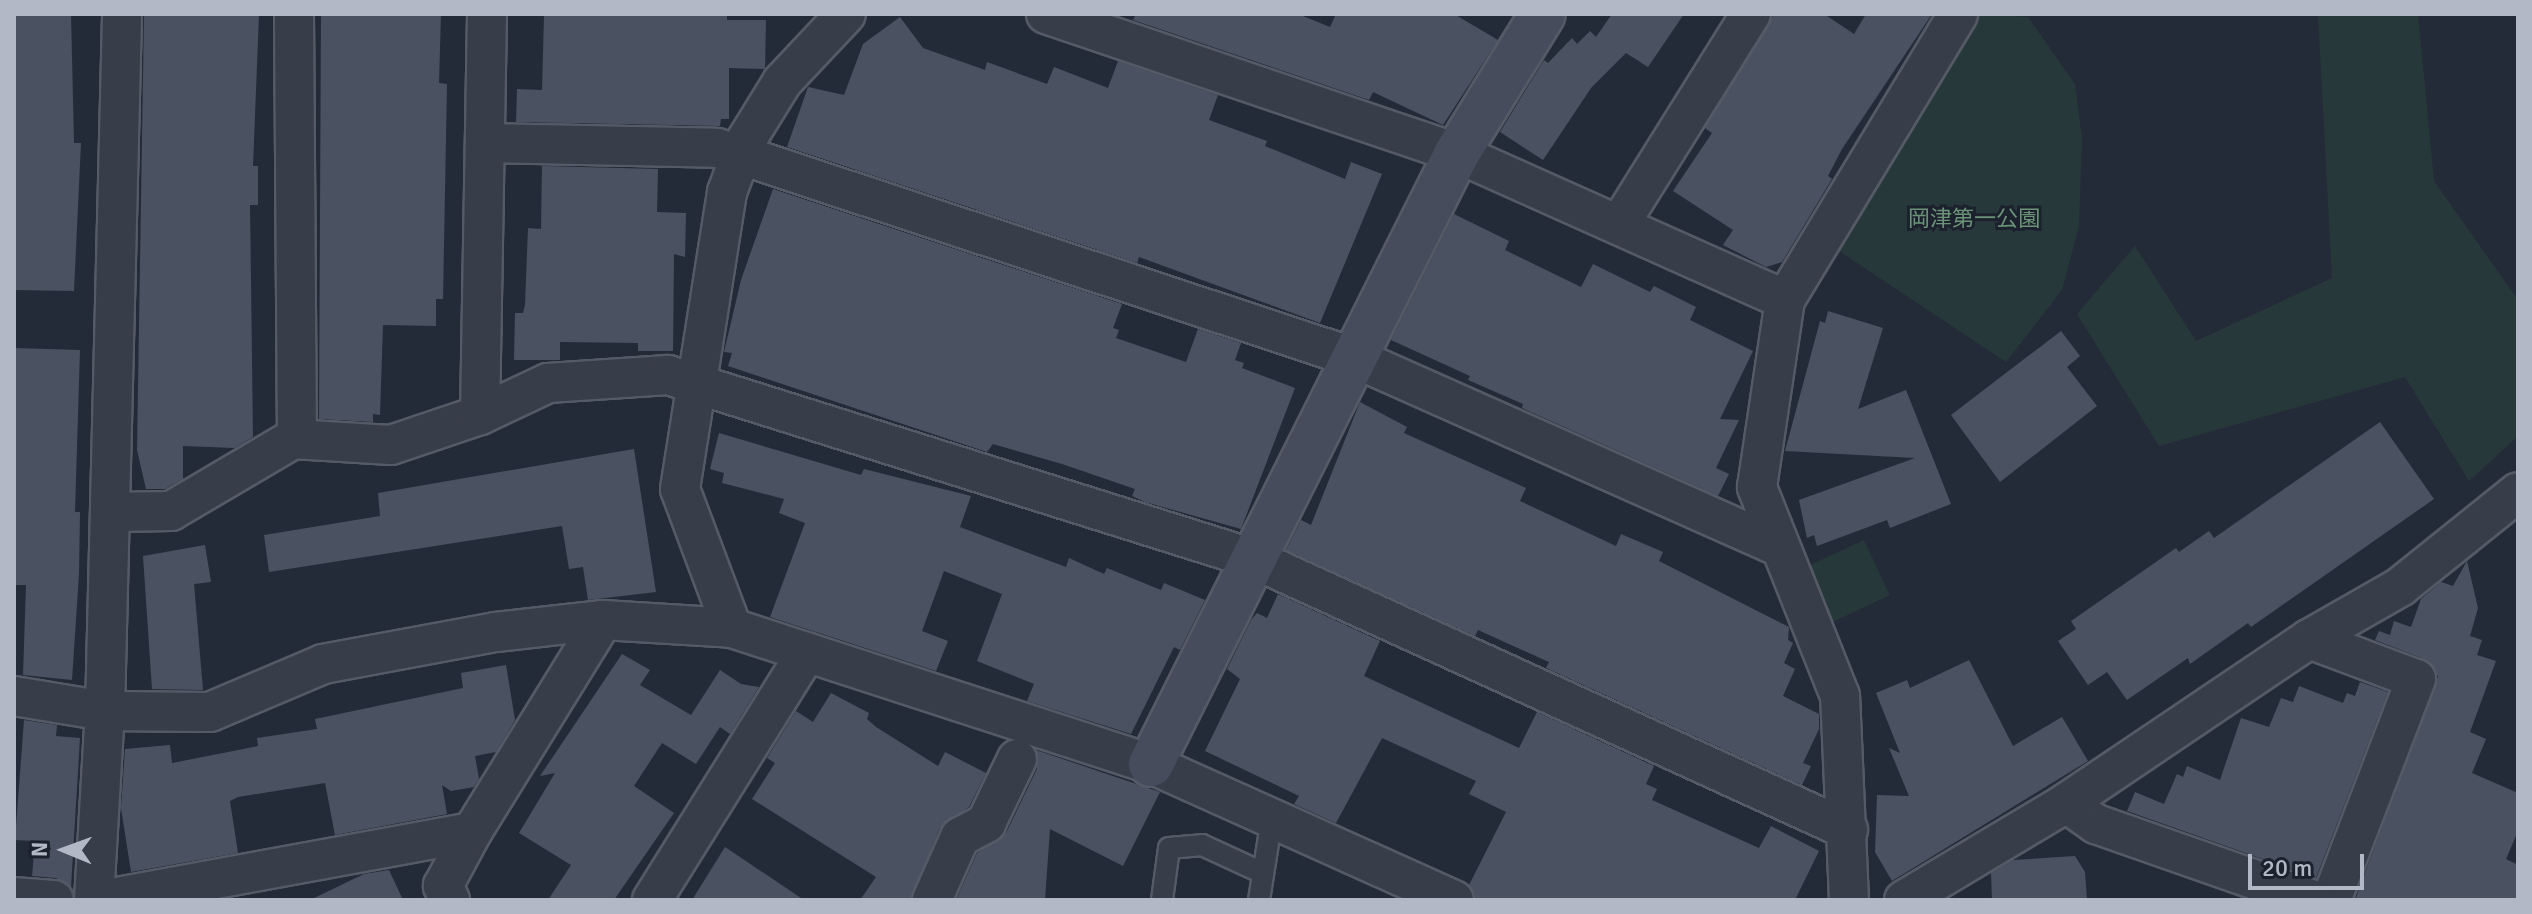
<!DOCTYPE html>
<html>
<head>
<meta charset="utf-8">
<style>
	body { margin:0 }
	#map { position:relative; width:2532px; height:914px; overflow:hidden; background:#242b38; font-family:Signika,"Noto Sans JP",sans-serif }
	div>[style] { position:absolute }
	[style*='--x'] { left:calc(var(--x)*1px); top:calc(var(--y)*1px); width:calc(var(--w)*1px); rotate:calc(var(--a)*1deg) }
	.green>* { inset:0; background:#27383a; transform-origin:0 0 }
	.building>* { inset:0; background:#4a5262 }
	.roads { filter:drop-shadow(2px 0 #555b66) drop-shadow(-2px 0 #555b66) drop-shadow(0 2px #555b66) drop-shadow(0 -2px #555b66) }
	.lane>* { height:20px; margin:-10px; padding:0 10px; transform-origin:10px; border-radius:10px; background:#373d49 }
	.street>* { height:38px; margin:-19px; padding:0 19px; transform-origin:19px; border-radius:19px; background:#373d49 }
	.secondary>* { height:44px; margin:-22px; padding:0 22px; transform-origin:22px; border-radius:22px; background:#464c5b }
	span { translate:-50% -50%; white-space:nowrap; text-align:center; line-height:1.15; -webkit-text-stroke:6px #1c222d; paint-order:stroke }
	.park-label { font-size:22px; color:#6b9377 }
	.frame { position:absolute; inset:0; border:16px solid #b2b8c5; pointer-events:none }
	.north { position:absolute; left:24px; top:810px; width:80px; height:80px; -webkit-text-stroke:6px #1c222d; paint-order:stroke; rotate:271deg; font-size:22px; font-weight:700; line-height:32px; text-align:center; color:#b2b8c5 }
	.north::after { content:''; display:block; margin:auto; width:28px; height:36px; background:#b2b8c5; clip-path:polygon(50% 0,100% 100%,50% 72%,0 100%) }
	.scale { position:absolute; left:2248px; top:854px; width:116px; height:36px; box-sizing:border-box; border:4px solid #b2b8c5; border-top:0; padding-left:10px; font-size:24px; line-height:28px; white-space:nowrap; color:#b2b8c5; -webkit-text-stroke:6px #1c222d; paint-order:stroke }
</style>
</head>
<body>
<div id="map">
	<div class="green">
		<i style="clip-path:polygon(1980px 14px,2028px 17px,2075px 84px,2082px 139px,2079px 226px,2062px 290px,2006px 362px,1836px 249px)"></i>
		<i style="clip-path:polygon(2318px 14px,2418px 14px,2434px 181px,2518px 300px,2518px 436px,2469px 481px,2405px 377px,2159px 446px,2077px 314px,2135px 246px,2196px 341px,2332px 278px)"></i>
		<i style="left:1864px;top:540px;width:61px;height:67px;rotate:65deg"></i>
	</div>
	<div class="building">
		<i style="clip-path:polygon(14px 14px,71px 14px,74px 143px,81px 143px,74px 291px,14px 290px)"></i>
		<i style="clip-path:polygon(144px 14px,259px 14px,253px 166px,258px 166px,258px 205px,250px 205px,253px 437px,235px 448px,183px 446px,183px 479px,165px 489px,146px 489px,137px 450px)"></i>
		<i style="clip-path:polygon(321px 14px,441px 14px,439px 83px,447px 84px,443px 299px,436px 299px,436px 326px,383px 325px,380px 415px,373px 414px,373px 422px,319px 419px)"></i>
		<i style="clip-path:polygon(727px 14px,727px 20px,766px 20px,765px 69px,729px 68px,729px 119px,721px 119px,720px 126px,516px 122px,517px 89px,542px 90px,544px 16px)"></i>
		<i style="clip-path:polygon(1136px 14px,1298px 14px,1330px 27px,1336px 14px,1454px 14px,1498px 40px,1443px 125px,1373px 92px,1369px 100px,1133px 20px)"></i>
		<i style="clip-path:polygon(1612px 14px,1684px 14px,1648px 67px,1626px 53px,1591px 88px,1543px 160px,1500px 132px,1544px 60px,1548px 63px,1572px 38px,1577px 44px,1590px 31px,1596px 37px)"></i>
		<i style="clip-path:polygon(1824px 14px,1854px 34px,1866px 14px,1932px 14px,1842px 149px,1828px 176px,1832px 179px,1782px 262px,1766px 267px,1723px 245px,1733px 230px,1673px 191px,1712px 133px,1705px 128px,1774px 14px)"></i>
		<i style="clip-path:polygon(900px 17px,923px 48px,985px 70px,987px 62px,1047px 84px,1054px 67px,1108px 88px,1118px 61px,1218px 95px,1209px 120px,1267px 141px,1265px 146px,1345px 179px,1351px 162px,1382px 174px,1320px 323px,1139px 257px,1137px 263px,787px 147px,808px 87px,844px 95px,863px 44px)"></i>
		<i style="clip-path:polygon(542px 166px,658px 169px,657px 212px,686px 213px,685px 257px,674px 254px,673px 351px,638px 351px,638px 343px,560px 342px,560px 360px,514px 360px,515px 313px,523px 313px,525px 305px,528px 228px,541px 229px)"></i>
		<i style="clip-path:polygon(773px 189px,1122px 304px,1113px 328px,1119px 330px,1116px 338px,1186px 362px,1198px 329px,1241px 343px,1235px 360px,1244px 363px,1242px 368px,1295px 388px,1241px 529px,1145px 502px,1132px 496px,1135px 489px,1062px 464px,993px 444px,987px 452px,728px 366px,732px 353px,724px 352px,741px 280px)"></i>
		<i style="clip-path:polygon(1454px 214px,1509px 241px,1505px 250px,1581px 287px,1593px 264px,1650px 292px,1654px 286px,1696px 307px,1690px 320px,1753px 351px,1720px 419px,1739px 420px,1716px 468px,1729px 474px,1718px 496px,1522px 408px,1523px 404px,1468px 380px,1470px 376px,1391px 340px)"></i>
		<i style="clip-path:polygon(1828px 311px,1883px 328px,1858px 409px,1906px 390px,1951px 504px,1890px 528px,1887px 520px,1817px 546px,1814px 535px,1807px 538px,1799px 500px,1915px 458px,1785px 451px,1820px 321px,1825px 323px)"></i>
		<i style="clip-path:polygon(2061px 331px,2080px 356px,2067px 367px,2097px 406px,2000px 482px,1951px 415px)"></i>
		<i style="clip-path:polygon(14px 348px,80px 350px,75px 512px,80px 512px,79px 574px,72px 680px,23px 675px,26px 585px,14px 585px)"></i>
		<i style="clip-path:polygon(1360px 402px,1407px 427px,1404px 433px,1526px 488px,1520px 501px,1616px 546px,1621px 534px,1663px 552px,1659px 561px,1789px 627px,1788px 640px,1793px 643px,1784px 663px,1795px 669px,1783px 696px,1819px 714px,1819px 729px,1803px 763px,1811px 766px,1802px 785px,1546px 668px,1549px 662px,1478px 630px,1475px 636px,1286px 550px,1301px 520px,1311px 525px)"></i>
		<i style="clip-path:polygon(2380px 422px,2434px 499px,2251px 627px,2248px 623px,2190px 664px,2188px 658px,2127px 700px,2107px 672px,2088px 685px,2058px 641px,2076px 629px,2071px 621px,2176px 548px,2179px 552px,2209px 531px,2214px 538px)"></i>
		<i style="clip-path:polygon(719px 433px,861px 475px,864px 469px,971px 496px,960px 527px,1066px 567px,1069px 558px,1104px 574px,1107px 568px,1161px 590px,1164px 583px,1205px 600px,1180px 650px,1174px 647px,1131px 734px,1027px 701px,1034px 684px,977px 661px,1002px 594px,944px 571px,922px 631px,948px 641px,936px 671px,779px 620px,770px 617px,805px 523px,779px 513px,784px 499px,722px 483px,724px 473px,710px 469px)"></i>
		<i style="clip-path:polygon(634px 449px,656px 592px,588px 600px,583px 567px,569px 569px,562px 526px,269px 572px,264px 535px,380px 516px,378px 493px)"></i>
		<i style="clip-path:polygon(205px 545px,211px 582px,194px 584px,203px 690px,152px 689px,143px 556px)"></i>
		<i style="clip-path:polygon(2467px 561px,2478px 608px,2470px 636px,2482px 640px,2477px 655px,2496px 661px,2470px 732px,2486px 739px,2472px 773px,2518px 793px,2518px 831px,2506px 859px,2518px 865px,2518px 900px,2355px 900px,2438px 676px,2424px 659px,2375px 640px,2379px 631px,2390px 635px,2394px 621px,2411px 627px,2421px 599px,2441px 582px,2453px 586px)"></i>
		<i style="clip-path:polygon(1278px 594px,1380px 641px,1364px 676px,1519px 748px,1537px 712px,1654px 766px,1646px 784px,1657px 789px,1652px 800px,1759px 848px,1771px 826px,1819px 851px,1795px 900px,1476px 900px,1469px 885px,1506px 812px,1469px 794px,1476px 781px,1382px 738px,1336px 823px,1294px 804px,1299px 796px,1205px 751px,1240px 679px,1227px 669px,1251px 620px,1257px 613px,1267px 618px)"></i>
		<i style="clip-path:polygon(622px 654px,650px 670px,640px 685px,691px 715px,720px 670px,741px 684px,759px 687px,730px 734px,720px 727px,696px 764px,662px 743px,634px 786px,674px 813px,614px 900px,548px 900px,571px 865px,519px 833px,555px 773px,540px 776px)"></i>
		<i style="clip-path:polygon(1969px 660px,2013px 746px,2062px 717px,2088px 761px,1892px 881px,1875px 852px,1877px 795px,1909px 796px,1889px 748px,1900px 753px,1876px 693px,1907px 680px,1910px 688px)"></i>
		<i style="clip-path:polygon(506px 665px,515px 720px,496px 752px,475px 756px,479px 779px,474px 787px,451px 791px,442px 785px,447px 814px,335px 835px,325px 783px,238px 797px,230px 801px,238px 853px,131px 872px,121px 808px,125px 749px,170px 745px,172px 763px,258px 746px,257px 738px,317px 729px,315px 719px,463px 688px,461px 673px)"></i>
		<i style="clip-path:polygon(2360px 682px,2388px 692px,2316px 878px,2127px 811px,2135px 792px,2164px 804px,2177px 774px,2183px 777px,2187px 766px,2220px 780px,2241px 718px,2269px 727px,2281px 698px,2293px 702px,2299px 686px,2343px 703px,2347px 693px,2355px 696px)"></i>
		<i style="clip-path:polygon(831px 693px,869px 713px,867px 719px,876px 727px,938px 766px,945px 752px,986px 773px,969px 807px,940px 828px,910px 900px,860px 900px,876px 877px,752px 799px,775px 763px,767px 758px,796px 711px,813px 722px)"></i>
		<i style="clip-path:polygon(24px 720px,57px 725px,56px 736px,80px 738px,71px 887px,56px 878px,32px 876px,35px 841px,15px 840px)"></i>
		<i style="clip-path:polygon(1036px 750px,1160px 792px,1123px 866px,1050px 829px,1045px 900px,956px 900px,977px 853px,1006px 833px,1037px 769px)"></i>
		<i style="clip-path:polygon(725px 847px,804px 900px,692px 900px)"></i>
		<i style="clip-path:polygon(2075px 856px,2085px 872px,2087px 900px,1992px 900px,1991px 873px,2013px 860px)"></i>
		<i style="clip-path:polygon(389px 870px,403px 900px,310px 900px,364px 874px)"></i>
	</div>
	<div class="roads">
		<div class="lane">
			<i style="--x:1162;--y:900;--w:52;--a:-82.3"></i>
			<i style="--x:1169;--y:848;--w:33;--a:-5"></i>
			<i style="--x:1202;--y:845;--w:67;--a:24.7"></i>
			<i style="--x:1259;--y:900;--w:83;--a:-81"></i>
		</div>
		<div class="street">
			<i style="--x:294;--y:14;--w:425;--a:89.6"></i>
			<i style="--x:1046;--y:14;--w:434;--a:18.7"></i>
			<i style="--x:1457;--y:153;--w:359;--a:24.1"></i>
			<i style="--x:485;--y:143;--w:232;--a:1.2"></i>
			<i style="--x:717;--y:148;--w:25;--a:16"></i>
			<i style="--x:741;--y:155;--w:647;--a:18.29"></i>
			<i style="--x:1355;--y:358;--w:464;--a:24"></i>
			<i style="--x:1619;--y:225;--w:249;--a:-58"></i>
			<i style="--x:480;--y:415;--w:401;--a:-89"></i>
			<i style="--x:110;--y:512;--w:61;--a:-0.9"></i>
			<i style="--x:171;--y:511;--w:142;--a:-30.5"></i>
			<i style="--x:293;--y:439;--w:98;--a:3.5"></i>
			<i style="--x:391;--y:445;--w:94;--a:-18.6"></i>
			<i style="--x:480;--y:415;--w:75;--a:-25.2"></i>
			<i style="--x:548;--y:383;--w:120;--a:-3.8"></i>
			<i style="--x:668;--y:375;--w:614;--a:17.43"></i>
			<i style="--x:1254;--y:559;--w:653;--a:24.52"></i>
			<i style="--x:732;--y:628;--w:148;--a:-110.5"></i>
			<i style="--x:680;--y:489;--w:301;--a:-81"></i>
			<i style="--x:727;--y:192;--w:57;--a:-69.3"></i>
			<i style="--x:747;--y:139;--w:67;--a:-58.4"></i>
			<i style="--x:782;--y:82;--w:93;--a:-46.7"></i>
			<i style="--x:2309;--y:639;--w:114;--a:20.5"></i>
			<i style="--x:2416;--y:679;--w:237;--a:111"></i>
			<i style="--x:14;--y:696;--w:92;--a:9.4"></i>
			<i style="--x:105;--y:711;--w:105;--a:0.5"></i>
			<i style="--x:210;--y:712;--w:123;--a:-23"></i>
			<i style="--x:323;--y:664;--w:176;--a:-10.5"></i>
			<i style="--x:496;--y:632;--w:108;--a:-6.4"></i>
			<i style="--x:603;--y:620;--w:129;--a:3.5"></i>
			<i style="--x:732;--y:628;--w:441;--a:18"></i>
			<i style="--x:1151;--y:764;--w:332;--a:24.2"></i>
			<i style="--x:2066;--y:803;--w:37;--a:35"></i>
			<i style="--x:2096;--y:824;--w:230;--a:19.3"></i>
			<i style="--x:14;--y:897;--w:40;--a:4.3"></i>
			<i style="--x:94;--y:900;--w:189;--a:-86.7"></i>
			<i style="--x:105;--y:711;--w:697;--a:-88.6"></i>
			<i style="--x:101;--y:900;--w:377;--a:-10.4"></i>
			<i style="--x:450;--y:900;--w:16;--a:-117"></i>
			<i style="--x:443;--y:886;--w:61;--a:-61.8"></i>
			<i style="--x:472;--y:832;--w:249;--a:-58.3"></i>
			<i style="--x:652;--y:900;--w:292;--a:-58"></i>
			<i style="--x:932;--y:900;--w:69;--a:-66"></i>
			<i style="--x:960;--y:837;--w:30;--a:-28"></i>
			<i style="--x:986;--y:823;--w:71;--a:-64.2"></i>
			<i style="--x:1849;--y:900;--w:204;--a:-92.5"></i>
			<i style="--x:1840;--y:696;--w:225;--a:-111.7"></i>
			<i style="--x:1757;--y:487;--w:189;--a:-81.5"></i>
			<i style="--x:1785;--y:300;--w:334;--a:-58.8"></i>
			<i style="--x:1904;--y:900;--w:189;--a:-30.9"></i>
			<i style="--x:2066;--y:803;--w:293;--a:-34"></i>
			<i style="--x:2309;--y:639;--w:105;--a:-29.7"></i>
			<i style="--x:2400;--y:587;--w:151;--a:-38.8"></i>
		</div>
		<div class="secondary">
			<i style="--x:1151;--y:764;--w:683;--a:-63.4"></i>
			<i style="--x:1457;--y:153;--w:163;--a:-58.3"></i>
		</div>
	</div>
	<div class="park-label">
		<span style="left:1974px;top:219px">岡津第一公園</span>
	</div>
	<div class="frame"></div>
	<div class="north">N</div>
	<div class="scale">20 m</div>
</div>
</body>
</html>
